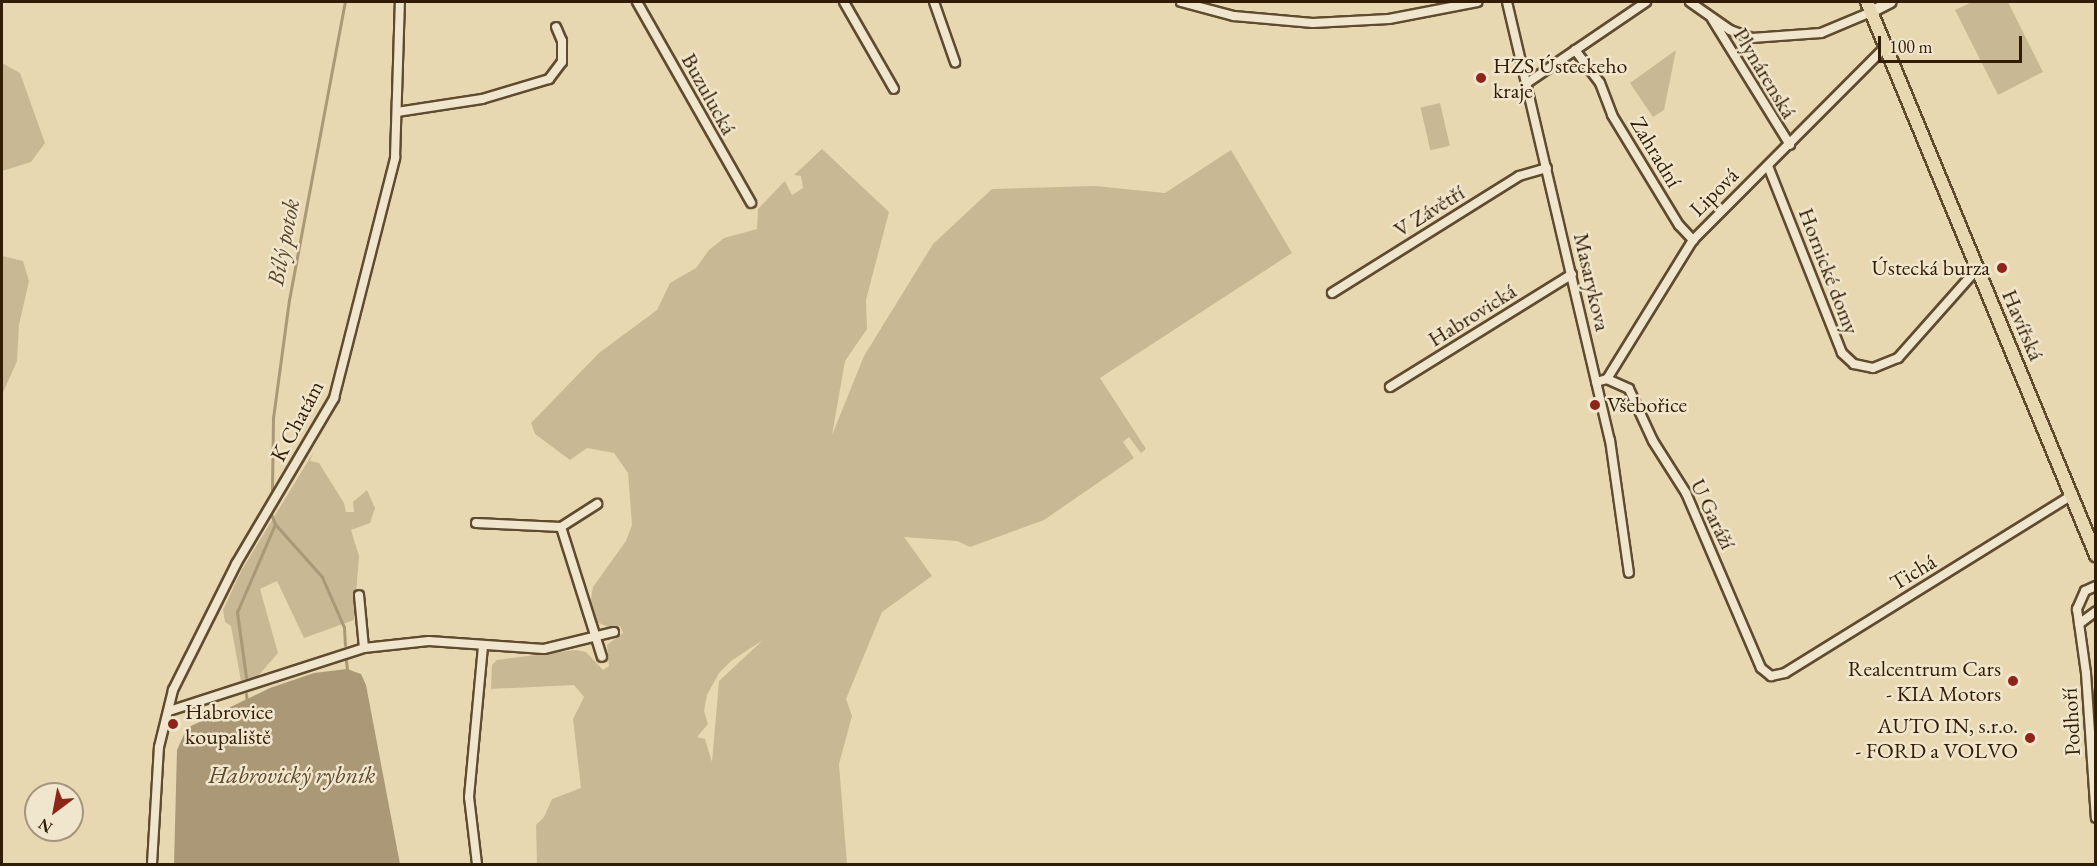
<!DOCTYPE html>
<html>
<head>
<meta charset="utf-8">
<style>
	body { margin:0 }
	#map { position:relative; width:2097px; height:866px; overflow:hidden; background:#e8d8b2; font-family:"EB Garamond",serif }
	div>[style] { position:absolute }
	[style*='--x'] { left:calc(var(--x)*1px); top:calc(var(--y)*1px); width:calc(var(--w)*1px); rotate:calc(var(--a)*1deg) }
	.green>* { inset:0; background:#c9b894; transform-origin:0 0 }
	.water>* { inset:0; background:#aa9876 }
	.stream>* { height:3px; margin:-1.5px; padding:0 1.5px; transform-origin:1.5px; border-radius:1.5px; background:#aa9876 }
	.roads { filter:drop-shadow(2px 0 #604b2f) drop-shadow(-2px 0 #604b2f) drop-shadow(0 2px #604b2f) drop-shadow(0 -2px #604b2f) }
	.street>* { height:8px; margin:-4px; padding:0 4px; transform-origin:4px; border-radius:4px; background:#f0e6cd }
	.secondary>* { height:10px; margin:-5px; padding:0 5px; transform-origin:5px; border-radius:5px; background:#f0e6cd }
	.primary>* { height:12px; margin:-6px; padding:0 6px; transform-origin:6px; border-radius:6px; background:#e8d8b2 }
	.dots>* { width:16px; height:16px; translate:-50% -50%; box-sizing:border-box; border:3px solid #f0e6cd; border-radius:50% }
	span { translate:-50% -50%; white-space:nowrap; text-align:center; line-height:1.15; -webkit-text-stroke:5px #f0e6cd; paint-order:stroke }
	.poi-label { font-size:22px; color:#321c03 }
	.left { translate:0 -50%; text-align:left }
	.right { translate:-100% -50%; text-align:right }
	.street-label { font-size:22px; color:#321c03 }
	.water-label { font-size:24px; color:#5c472b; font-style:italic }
	.frame { position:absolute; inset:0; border:3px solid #321c03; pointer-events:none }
	.north { position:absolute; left:24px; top:782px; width:60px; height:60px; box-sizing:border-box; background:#f0e6cd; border:2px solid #a4957c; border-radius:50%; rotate:212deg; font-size:16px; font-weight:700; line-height:24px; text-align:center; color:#321c03 }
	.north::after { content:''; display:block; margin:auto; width:21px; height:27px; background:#8f2418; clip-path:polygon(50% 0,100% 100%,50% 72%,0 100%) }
	.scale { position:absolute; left:1878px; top:36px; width:144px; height:27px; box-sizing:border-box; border:3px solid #321c03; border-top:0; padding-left:8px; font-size:18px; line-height:21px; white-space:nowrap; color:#321c03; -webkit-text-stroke:4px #f0e6cd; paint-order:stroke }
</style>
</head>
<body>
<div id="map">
	<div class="green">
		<i style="clip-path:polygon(1972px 2px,2008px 2px,2043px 72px,1998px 95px,1955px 10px)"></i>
		<i style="clip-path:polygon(1676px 50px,1664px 110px,1653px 117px,1630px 83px)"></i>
		<i style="clip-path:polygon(2px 63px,20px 73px,45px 143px,31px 162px,2px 171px)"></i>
		<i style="left:1440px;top:103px;width:44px;height:20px;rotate:77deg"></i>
		<i style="clip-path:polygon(evenodd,822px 149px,889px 212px,866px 300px,867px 329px,845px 361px,832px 435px,864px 356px,933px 244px,992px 189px,1095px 186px,1165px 193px,1231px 150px,1292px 253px,1100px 378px,1146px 449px,1141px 453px,1129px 437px,1123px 442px,1134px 458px,1044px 520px,970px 547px,957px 541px,904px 537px,932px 576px,882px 612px,846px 699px,852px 716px,839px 764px,847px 864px,537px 864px,536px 825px,544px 817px,552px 799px,581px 788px,573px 719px,584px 697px,574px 685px,491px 689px,492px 665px,497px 660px,576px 650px,586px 652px,603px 670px,609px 666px,607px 645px,623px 633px,620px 626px,608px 627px,597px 622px,591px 599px,593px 587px,626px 541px,632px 525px,628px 473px,614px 453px,587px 448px,570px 460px,535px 434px,531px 423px,599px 353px,657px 310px,670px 283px,696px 268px,709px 250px,724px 238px,757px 229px,758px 209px,785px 181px,792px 195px,803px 188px,801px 176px,794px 175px,822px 149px,763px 640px,719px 681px,712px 762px,705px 739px,697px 737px,708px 724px,704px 711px,707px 695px,719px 673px,731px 661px,763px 640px)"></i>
		<i style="clip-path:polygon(2px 256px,23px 261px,29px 281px,19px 325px,17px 361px,2px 395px)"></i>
		<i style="clip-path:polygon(313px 453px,310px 461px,319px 463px,344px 503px,346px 512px,354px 512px,353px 502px,367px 490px,375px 508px,370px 523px,351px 530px,359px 556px,354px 620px,304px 638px,277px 581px,260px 589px,278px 653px,258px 676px,241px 681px,231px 626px,225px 622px,223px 610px,241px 571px)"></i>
	</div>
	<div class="water">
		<i style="clip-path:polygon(347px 669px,361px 674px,366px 685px,400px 864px,174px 864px,177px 750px,187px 728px,270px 688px,314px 673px)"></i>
	</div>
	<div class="stream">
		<i style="--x:272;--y:490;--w:72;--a:-89.2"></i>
		<i style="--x:273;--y:418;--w:119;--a:-82.3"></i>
		<i style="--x:289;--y:300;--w:303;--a:-79.4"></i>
		<i style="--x:275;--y:524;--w:71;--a:48.4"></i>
		<i style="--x:322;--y:577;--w:55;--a:66.3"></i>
		<i style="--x:344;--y:627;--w:18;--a:87"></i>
		<i style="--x:346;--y:661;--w:8;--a:83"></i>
		<i style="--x:246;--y:677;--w:66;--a:-97.9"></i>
		<i style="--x:237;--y:612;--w:96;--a:-66.6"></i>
		<i style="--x:275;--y:524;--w:9;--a:-111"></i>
		<i style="--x:246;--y:694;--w:9;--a:84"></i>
	</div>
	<div class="roads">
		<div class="street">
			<i style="--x:637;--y:2;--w:231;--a:60.4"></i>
			<i style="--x:844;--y:2;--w:100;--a:60.1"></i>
			<i style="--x:934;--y:2;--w:64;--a:70.7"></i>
			<i style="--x:1181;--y:2;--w:55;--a:14.8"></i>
			<i style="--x:1234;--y:16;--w:79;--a:5.1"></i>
			<i style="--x:1313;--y:23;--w:76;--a:-3"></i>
			<i style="--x:1389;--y:19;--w:90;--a:-10.9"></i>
			<i style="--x:1507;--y:2;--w:450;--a:76.8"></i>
			<i style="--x:1610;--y:440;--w:134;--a:81.9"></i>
			<i style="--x:1690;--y:2;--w:49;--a:35"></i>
			<i style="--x:1730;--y:30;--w:23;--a:20"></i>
			<i style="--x:1752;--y:38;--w:69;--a:-4.1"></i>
			<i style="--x:1821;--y:33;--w:54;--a:-22.8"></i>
			<i style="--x:1712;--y:19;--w:148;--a:58.2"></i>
			<i style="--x:1575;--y:50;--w:41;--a:52.9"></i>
			<i style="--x:1600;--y:83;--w:34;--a:69"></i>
			<i style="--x:1612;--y:115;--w:129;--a:58.7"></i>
			<i style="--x:1679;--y:225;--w:21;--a:47"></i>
			<i style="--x:1527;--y:83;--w:144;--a:-34.2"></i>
			<i style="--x:397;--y:112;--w:86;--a:-8.7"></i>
			<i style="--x:482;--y:99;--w:70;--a:-16.6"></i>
			<i style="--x:549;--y:79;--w:21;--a:-53"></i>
			<i style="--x:562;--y:62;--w:21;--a:-90"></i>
			<i style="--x:562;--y:41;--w:15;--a:-113"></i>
			<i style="--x:1768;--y:166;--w:201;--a:68.4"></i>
			<i style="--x:1842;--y:353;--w:16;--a:43"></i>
			<i style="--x:1854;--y:364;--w:19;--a:12"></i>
			<i style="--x:1873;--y:368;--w:27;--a:-22"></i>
			<i style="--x:1898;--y:358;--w:119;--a:-48.4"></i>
			<i style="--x:1332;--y:293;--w:221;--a:-32"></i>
			<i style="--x:1519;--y:176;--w:29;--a:-16"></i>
			<i style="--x:1607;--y:379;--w:24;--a:24"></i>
			<i style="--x:1629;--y:389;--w:57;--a:65.2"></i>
			<i style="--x:1653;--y:441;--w:62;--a:57.6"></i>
			<i style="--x:1686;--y:493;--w:190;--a:66.8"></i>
			<i style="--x:1761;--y:668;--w:13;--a:39"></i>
			<i style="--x:1771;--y:676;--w:14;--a:-12"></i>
			<i style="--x:1785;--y:673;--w:338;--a:-31.8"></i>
			<i style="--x:1596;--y:382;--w:11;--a:-15"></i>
			<i style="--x:1607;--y:379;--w:163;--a:-58.3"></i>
			<i style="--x:1693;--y:240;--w:272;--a:-45.1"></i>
			<i style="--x:1390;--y:387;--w:214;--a:-31.8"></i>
			<i style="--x:476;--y:523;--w:85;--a:2.7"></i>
			<i style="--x:561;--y:527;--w:43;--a:-32.6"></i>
			<i style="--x:561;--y:527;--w:136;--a:72.5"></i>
			<i style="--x:2096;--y:586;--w:12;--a:156"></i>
			<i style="--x:2085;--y:591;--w:20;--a:114"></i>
			<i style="--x:2077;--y:609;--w:65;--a:82"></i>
			<i style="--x:2086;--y:673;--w:145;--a:86.1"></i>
			<i style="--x:2079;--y:624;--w:21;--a:-37"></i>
			<i style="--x:364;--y:648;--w:65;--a:-6.1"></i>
			<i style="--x:429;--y:641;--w:115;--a:4"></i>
			<i style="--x:544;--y:649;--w:72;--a:-13.7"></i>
			<i style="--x:169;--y:711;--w:205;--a:-17.9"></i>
			<i style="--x:364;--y:648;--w:53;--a:-95.4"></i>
			<i style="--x:152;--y:864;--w:117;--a:-86.6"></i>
			<i style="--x:159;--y:747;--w:59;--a:-76.2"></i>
			<i style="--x:173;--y:690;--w:141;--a:-63.4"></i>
			<i style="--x:236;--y:564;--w:193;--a:-59.4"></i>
			<i style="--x:334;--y:398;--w:248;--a:-75.7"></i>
			<i style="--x:395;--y:158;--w:156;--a:-88.2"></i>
			<i style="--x:477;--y:864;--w:67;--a:-96.8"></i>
			<i style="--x:469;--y:797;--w:151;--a:-84.7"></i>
		</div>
		<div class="secondary">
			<i style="--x:1871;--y:12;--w:22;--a:-27"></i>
		</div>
		<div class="primary">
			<i style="--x:1867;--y:2;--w:599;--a:67.51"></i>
		</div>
	</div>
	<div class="dots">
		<i style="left:1481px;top:78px;background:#8f2418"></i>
		<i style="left:2002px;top:268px;background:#8f2418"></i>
		<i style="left:1595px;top:405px;background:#8f2418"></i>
		<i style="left:2013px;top:681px;background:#8f2418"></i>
		<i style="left:173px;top:724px;background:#8f2418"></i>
		<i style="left:2030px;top:738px;background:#8f2418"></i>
	</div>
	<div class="poi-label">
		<span class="left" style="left:1493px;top:78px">HZS Ústeckeho<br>kraje</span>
		<span class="right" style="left:1990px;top:268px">Ústecká burza</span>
		<span class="left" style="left:1607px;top:405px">Všebořice</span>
		<span class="right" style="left:2001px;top:681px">Realcentrum Cars<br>- KIA Motors</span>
		<span class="left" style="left:185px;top:724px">Habrovice<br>koupaliště</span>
		<span class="right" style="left:2018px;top:738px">AUTO IN, s.r.o.<br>- FORD a VOLVO</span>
	</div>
	<div class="street-label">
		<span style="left:1765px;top:73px;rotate:59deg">Plynárenská</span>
		<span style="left:709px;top:94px;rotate:61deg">Buzulucká</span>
		<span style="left:1656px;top:152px;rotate:59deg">Zahradní</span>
		<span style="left:1714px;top:192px;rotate:-45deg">Lipová</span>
		<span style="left:1429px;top:211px;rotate:-32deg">V Závětří</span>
		<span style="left:1829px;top:271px;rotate:69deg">Hornické domy</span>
		<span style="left:1592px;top:282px;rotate:77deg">Masarykova</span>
		<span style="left:1472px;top:315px;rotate:-32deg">Habrovická</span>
		<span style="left:2023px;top:325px;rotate:67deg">Havířská</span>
		<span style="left:297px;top:421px;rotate:-62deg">K Chatám</span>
		<span style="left:1713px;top:514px;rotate:64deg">U Garáží</span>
		<span style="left:1913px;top:572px;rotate:-31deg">Tichá</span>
		<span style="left:2071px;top:722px;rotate:-93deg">Podhoří</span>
	</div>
	<div class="water-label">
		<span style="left:283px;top:242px;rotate:-79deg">Bílý potok</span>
		<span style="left:292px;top:775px">Habrovický rybník</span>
	</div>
	<div class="frame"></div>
	<div class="north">N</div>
	<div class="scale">100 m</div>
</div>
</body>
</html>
